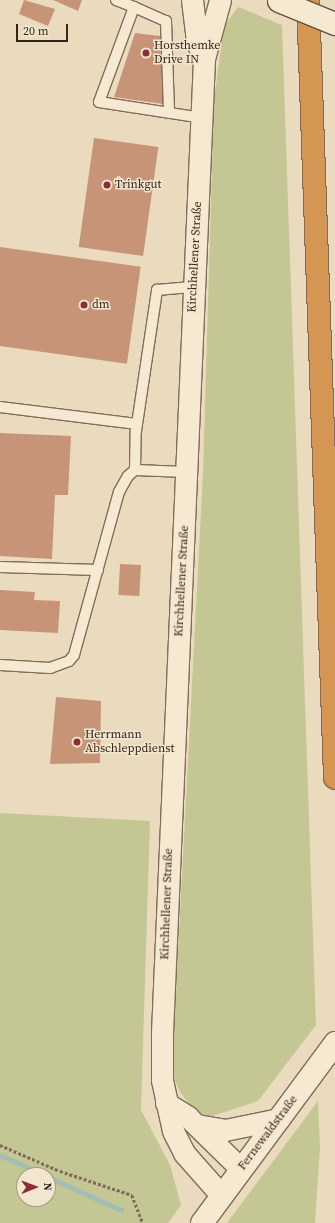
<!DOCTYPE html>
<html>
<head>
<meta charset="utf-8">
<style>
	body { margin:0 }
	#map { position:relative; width:335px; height:1223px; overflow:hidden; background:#eadbbf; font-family:"Source Serif 4",serif }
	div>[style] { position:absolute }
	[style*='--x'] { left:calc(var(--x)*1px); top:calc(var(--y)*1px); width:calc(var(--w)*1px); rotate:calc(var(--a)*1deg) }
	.green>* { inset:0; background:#c4c794 }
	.stream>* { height:5px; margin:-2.5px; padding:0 2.5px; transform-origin:2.5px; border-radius:2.5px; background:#a2bdb3 }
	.building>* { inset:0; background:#c79477; transform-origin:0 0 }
	.path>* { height:2.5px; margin-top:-1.25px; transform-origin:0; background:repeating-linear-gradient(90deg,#826c59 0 3px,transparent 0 5px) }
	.roads { filter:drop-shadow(1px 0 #826c59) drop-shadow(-1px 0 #826c59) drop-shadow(0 1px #826c59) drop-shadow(0 -1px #826c59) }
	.lane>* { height:10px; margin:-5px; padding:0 5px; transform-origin:5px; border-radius:5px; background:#f6e9d2 }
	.street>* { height:21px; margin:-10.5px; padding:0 10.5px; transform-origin:10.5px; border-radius:10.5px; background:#f6e9d2 }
	.secondary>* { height:22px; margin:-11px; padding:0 11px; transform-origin:11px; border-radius:11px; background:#f6e9d2 }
	.highway>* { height:22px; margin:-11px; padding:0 11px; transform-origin:11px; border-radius:11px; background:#d69653 }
	.bridges { filter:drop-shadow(1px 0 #644e3c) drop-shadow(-1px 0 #644e3c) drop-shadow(0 1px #644e3c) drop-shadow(0 -1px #644e3c) }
	.secondary-bridge>* { height:22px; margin:-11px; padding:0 11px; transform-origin:11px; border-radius:11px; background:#f6e9d2 }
	.dots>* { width:11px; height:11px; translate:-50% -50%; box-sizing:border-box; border:2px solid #f2e6ce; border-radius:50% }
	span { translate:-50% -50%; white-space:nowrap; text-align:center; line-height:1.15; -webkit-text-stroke:3px #f2e6ce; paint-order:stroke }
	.poi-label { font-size:12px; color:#32261c }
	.left { translate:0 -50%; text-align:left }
	.street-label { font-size:12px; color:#32261c }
	.north { position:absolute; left:16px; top:1167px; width:40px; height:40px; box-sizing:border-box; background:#f2e6ce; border:1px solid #a59987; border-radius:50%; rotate:89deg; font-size:11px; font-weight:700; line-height:16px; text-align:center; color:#32261c }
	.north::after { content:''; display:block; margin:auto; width:14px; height:18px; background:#8d2d33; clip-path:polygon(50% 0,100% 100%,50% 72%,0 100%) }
	.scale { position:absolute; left:16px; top:24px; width:52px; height:18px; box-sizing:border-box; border:2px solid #32261c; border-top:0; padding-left:5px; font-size:12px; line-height:14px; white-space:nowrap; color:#32261c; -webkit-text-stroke:3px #f2e6ce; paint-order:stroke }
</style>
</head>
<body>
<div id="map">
	<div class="green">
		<i style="clip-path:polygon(238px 7px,282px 25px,316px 1025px,258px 1101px,209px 1117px,193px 1109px,180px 1092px,174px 1078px,173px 1048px,203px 473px,214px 100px,224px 26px)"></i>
		<i style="clip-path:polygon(evenodd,0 813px,150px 821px,141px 1110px,170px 1165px,181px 1205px,168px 1223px,0 1223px,0 813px,24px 1175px,48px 1175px,48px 1199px,24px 1199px,24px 1175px)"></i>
		<i style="clip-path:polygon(318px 1101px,320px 1148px,315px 1223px,227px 1223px)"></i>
	</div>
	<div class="stream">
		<i style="--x:0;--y:1155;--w:48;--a:24.4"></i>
		<i style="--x:48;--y:1177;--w:80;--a:24.3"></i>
	</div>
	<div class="building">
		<i style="clip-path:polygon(24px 0,55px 9px,48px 26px,19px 14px)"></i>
		<i style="clip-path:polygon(53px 0,82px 0,78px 11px)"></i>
		<i style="clip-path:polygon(135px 33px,160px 36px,163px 104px,114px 97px)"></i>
		<i style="left:94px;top:138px;width:65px;height:110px;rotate:8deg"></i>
		<i style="left:0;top:247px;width:142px;height:98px;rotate:8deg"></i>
		<i style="clip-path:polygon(0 433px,71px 436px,68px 495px,55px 495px,52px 559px,0 556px)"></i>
		<i style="left:120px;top:564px;width:21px;height:31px;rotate:3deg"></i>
		<i style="clip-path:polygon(0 590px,35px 592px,34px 600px,60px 601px,58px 633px,0 630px)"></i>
		<i style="clip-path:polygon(56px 697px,101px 701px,100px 763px,50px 764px)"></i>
	</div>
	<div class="path">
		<i style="--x:0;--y:1145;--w:65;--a:23.4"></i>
		<i style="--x:60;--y:1171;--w:76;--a:18.4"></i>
		<i style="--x:132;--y:1195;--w:30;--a:69"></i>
	</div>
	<div class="roads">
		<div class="lane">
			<i style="--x:116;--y:0;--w:19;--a:21"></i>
			<i style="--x:134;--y:7;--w:101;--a:110.2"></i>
			<i style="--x:99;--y:102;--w:104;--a:8.8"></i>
			<i style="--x:134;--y:7;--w:35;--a:24"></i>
			<i style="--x:166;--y:21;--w:92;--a:88.1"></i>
			<i style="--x:0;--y:407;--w:138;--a:7.1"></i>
			<i style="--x:135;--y:470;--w:39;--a:-89"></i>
			<i style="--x:136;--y:431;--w:143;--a:-81.5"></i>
			<i style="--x:157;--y:290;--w:37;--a:-5"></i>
			<i style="--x:0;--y:567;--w:98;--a:1.8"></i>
			<i style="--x:0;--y:665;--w:50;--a:3.4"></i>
			<i style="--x:50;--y:668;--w:20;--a:-20"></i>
			<i style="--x:69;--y:661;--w:8;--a:-50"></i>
			<i style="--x:74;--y:655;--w:169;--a:-74.6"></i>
			<i style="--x:119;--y:492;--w:18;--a:-61"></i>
			<i style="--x:128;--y:476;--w:9;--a:-41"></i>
			<i style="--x:135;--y:470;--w:51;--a:2.2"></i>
		</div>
		<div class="street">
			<i style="--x:192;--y:0;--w:41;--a:83"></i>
			<i style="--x:197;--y:41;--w:18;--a:71"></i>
			<i style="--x:220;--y:0;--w:61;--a:105.2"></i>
			<i style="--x:204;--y:59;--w:976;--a:92.47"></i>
			<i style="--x:162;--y:1034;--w:46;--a:90"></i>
			<i style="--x:162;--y:1080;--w:52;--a:77.8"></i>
			<i style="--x:173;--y:1131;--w:25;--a:63"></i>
			<i style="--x:184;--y:1153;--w:57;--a:48.5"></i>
			<i style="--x:166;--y:1103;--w:26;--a:32"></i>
			<i style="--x:188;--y:1117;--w:74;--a:44.5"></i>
			<i style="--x:197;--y:1125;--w:28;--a:10"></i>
			<i style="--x:225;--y:1130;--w:55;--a:-11.5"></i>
		</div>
		<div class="secondary">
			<i style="--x:202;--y:1223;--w:224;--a:-53.5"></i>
		</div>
		<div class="highway">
			<i style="--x:308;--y:0;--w:778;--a:88.01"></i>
		</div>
	</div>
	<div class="bridges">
		<div class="secondary-bridge">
			<i style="--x:279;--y:1;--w:61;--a:22.3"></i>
		</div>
	</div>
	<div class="dots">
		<i style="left:146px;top:53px;background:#8d2d33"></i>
		<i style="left:107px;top:185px;background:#8d2d33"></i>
		<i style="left:84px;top:305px;background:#8d2d33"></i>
		<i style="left:77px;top:742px;background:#8d2d33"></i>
	</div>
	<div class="poi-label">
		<span class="left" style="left:154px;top:53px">Horsthemke<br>Drive IN</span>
		<span class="left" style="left:115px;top:185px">Trinkgut</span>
		<span class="left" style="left:92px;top:305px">dm</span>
		<span class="left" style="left:85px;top:742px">Herrmann<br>Abschleppdienst</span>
	</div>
	<div class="street-label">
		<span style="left:195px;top:257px;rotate:-87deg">Kirchhellener Straße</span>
		<span style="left:182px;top:581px;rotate:-87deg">Kirchhellener Straße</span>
		<span style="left:167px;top:904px;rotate:-88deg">Kirchhellener Straße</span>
		<span style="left:268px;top:1133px;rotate:-53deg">Fernewaldstraße</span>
	</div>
	<div class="north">N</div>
	<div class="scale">20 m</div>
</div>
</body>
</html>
